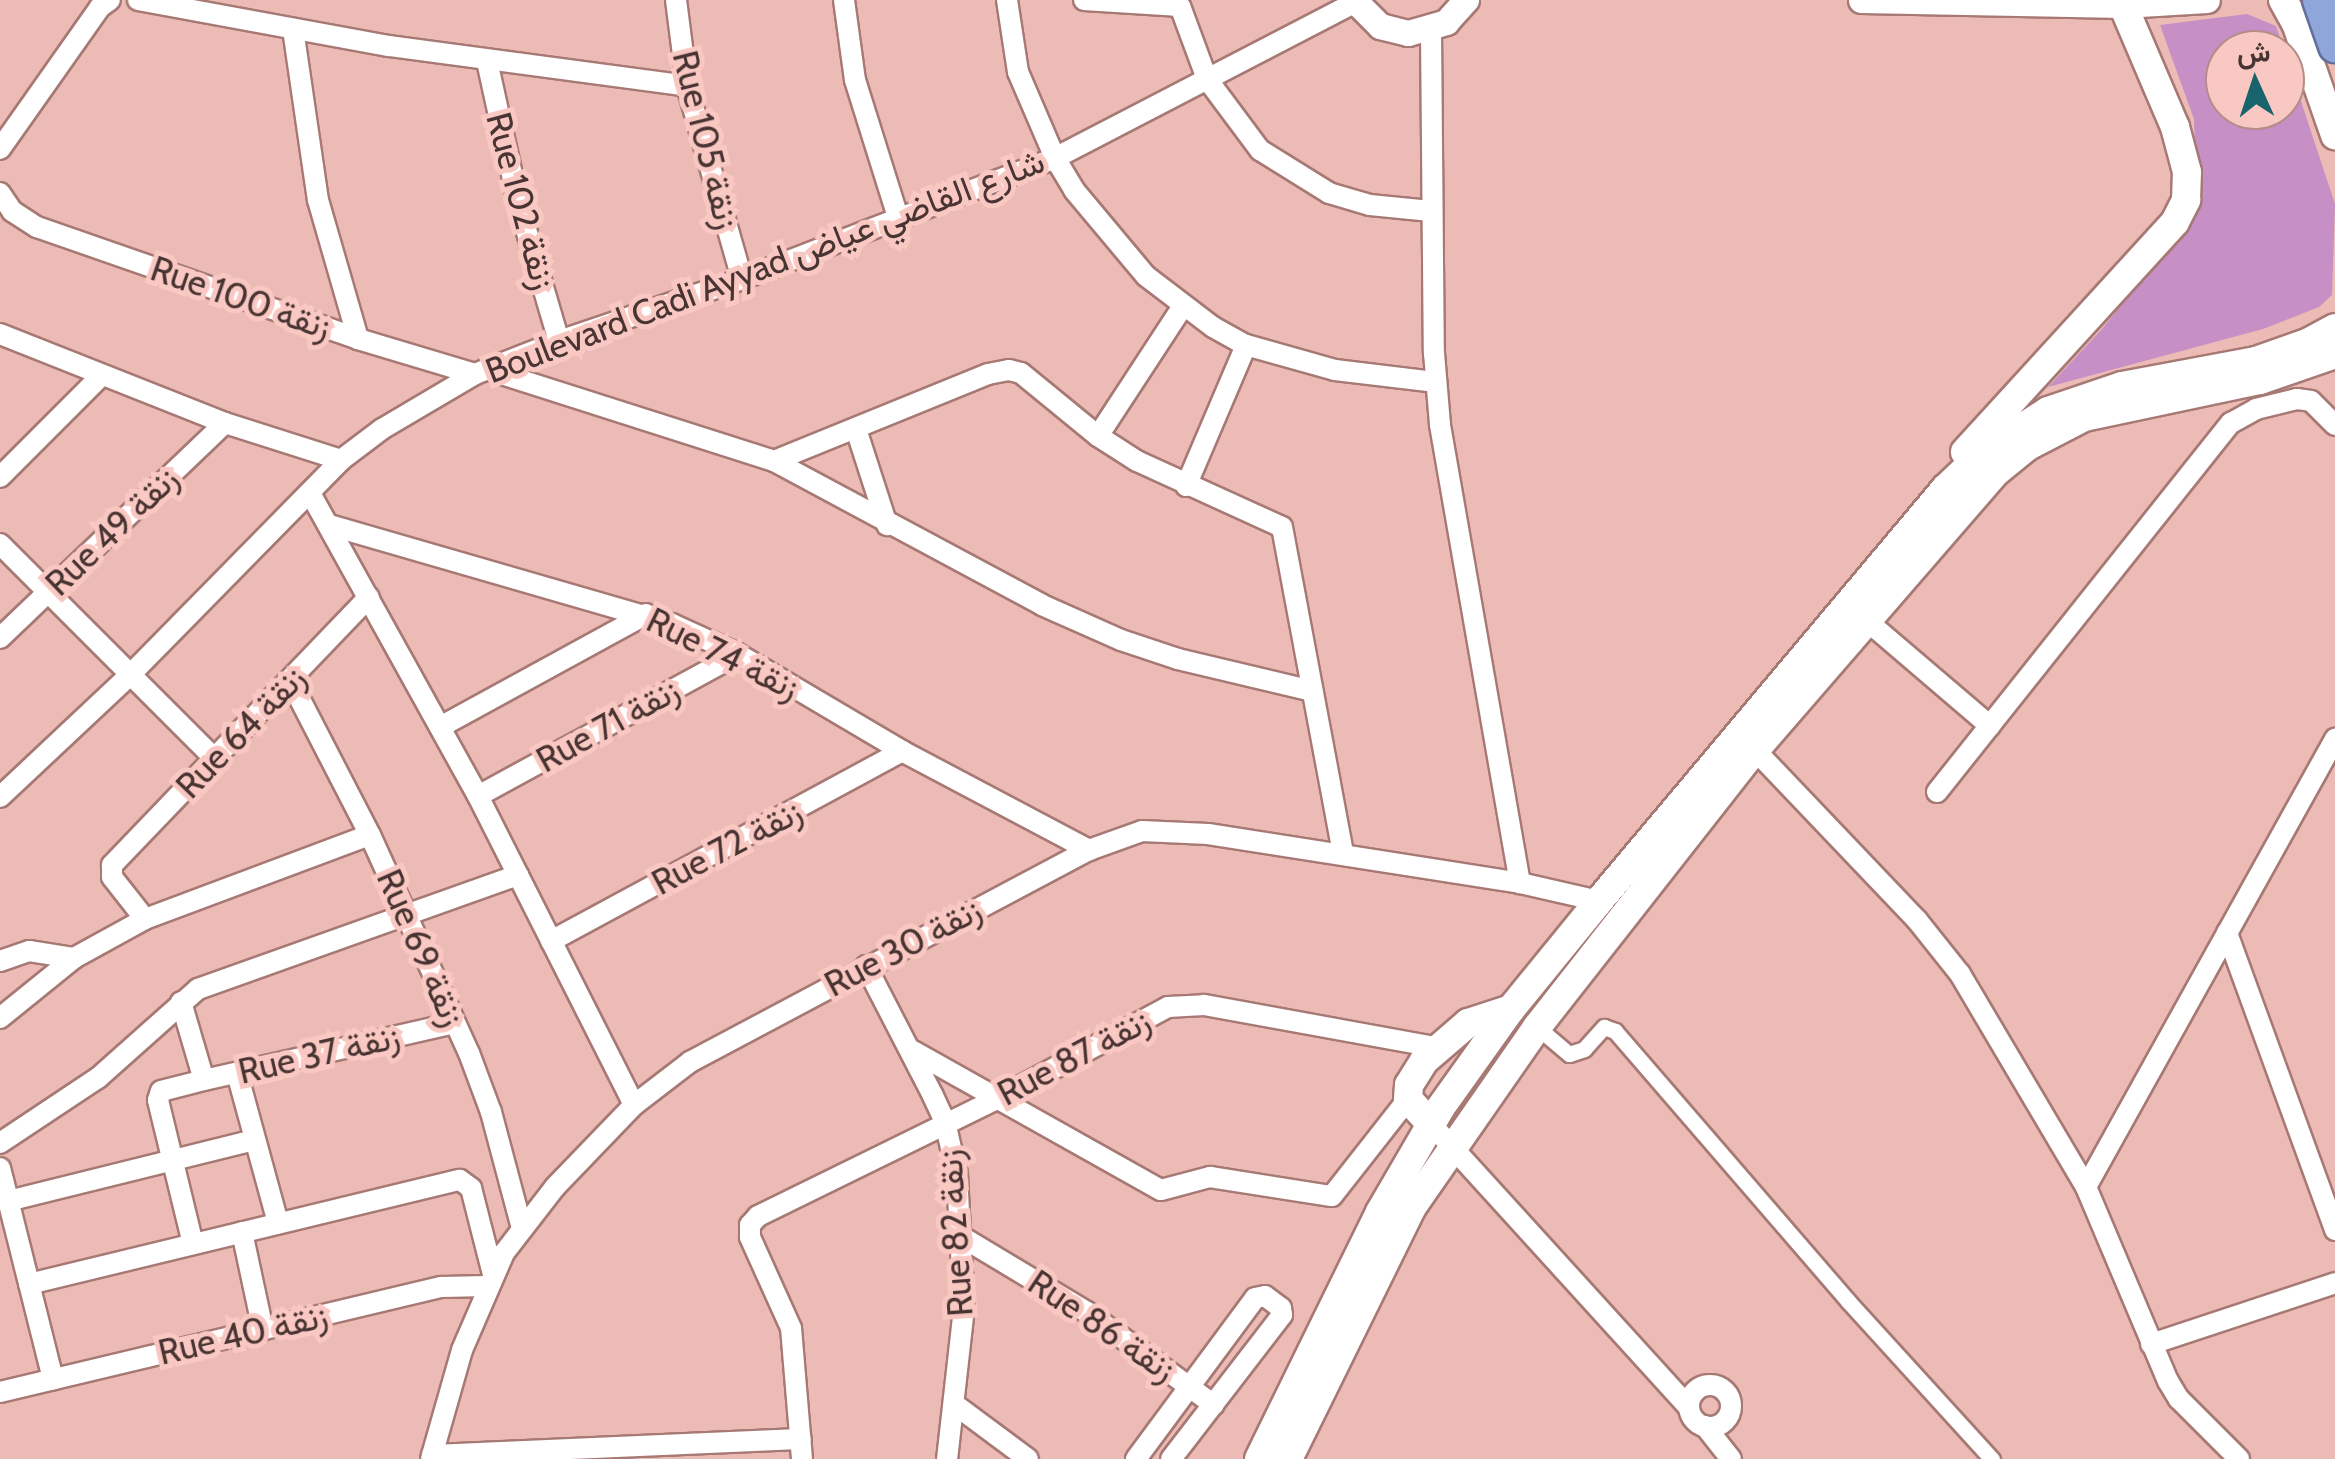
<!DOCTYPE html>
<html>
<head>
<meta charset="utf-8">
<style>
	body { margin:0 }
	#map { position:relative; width:2335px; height:1459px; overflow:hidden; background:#edbbb5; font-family:Cabin,Vazirmatn,sans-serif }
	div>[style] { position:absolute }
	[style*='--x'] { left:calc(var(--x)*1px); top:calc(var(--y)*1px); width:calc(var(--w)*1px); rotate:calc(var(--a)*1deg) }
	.green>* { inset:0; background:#c68fc6 }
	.roads { filter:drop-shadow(2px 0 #a77974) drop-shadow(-2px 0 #a77974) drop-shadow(0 2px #a77974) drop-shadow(0 -2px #a77974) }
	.pedestrian>* { height:15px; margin:-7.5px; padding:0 7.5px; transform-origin:7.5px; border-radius:7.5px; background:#fff }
	.minor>* { height:20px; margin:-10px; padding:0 10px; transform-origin:10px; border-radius:10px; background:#fff }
	.minor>.ring { margin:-10px; padding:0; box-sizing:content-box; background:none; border:20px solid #fff; border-radius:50% }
	.tertiary>* { height:25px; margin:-12.5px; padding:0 12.5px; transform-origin:12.5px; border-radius:12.5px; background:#fff }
	.secondary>* { height:28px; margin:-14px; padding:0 14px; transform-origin:14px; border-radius:14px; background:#fff }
	.bridges { filter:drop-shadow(2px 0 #646f9a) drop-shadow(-2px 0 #646f9a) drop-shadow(0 2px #646f9a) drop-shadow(0 -2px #646f9a) }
	.trunk-bridge>* { height:32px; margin:-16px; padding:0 16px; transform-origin:16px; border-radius:16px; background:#8fa6db }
	span { translate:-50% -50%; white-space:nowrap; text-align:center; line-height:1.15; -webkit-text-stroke:10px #fac8c2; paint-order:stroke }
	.street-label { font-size:35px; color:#483432 }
	.north { position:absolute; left:2205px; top:30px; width:100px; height:100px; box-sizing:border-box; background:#fac8c2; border:2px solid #b38d88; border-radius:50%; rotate:357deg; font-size:28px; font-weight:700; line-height:40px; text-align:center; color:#483432 }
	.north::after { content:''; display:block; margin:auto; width:35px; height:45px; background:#17646d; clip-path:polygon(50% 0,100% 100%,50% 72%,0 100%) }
</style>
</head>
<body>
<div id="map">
	<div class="green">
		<i style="clip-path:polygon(2247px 14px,2276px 26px,2284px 50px,2225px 50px,2225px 110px,2285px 110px,2285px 53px,2335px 204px,2332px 295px,2319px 307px,2263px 329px,2048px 387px,2102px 329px,2197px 211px,2194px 119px,2160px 25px)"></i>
	</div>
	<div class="roads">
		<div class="pedestrian">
			<i style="--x:1537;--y:1027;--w:42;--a:40.2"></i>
			<i style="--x:1569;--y:1054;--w:16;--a:-18"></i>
			<i style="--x:1584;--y:1049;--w:30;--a:-48"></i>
			<i style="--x:1604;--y:1027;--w:12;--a:20"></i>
			<i style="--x:1615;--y:1031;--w:357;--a:49.2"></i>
			<i style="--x:1848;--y:1301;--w:214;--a:47.7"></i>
		</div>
		<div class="minor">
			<i style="--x:138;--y:0;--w:255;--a:10.4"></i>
			<i style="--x:389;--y:46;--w:301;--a:7.6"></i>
			<i style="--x:676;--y:0;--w:87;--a:82.7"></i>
			<i style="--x:687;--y:86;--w:201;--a:74.1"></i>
			<i style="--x:844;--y:0;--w:81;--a:82.2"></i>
			<i style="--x:855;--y:80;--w:147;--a:72.6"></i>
			<i style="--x:1007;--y:0;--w:73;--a:81.3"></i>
			<i style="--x:1018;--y:72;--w:94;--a:66.7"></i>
			<i style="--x:1055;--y:158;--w:37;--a:59"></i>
			<i style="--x:1074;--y:190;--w:112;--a:50.1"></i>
			<i style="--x:1146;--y:276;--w:84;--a:37.3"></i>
			<i style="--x:1213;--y:327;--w:38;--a:29"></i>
			<i style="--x:1246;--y:345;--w:92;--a:15.7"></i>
			<i style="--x:1335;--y:370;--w:102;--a:6.8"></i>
			<i style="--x:1084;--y:0;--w:96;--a:3.6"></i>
			<i style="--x:1180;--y:6;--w:78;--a:69.7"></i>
			<i style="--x:1207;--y:79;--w:89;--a:53.3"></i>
			<i style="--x:1260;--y:150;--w:81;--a:31.9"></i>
			<i style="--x:1329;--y:193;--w:43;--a:16.3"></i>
			<i style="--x:1370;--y:205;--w:61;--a:5.6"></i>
			<i style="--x:293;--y:29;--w:173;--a:81.7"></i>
			<i style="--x:318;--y:200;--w:145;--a:73.9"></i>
			<i style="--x:1431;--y:30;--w:323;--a:89.5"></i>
			<i style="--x:1434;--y:353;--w:72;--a:85.2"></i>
			<i style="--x:1440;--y:425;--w:465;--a:80.1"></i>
			<i style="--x:487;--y:61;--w:144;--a:77.6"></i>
			<i style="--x:518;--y:202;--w:145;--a:73.6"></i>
			<i style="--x:0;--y:149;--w:174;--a:-54.8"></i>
			<i style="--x:100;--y:7;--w:12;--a:-35"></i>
			<i style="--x:0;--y:193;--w:22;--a:56"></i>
			<i style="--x:12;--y:211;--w:30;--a:33"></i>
			<i style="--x:37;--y:227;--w:340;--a:19.2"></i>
			<i style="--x:358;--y:339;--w:122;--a:16.7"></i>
			<i style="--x:0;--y:334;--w:242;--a:21.6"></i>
			<i style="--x:225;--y:423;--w:122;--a:17.7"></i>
			<i style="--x:486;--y:369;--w:302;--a:17.7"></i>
			<i style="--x:774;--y:461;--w:304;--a:28.2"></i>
			<i style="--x:1042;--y:605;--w:86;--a:23.9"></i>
			<i style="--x:1121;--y:640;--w:60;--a:18.4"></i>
			<i style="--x:1178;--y:659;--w:138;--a:13.4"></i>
			<i style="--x:856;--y:429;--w:101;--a:72.1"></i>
			<i style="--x:1098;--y:436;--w:155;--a:-56.8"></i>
			<i style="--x:774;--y:461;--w:231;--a:-22.1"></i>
			<i style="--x:988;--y:374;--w:21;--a:-11"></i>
			<i style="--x:1009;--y:370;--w:12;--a:14"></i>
			<i style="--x:1021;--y:373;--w:99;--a:39.3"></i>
			<i style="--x:1098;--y:436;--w:46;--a:32.7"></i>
			<i style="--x:1137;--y:461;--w:159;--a:24.5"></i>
			<i style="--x:1282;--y:527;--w:332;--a:79.4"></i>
			<i style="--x:0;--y:477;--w:141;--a:-45"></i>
			<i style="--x:1186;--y:486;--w:153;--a:-66.9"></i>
			<i style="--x:310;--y:493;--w:346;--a:61"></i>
			<i style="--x:478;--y:796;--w:346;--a:63.2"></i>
			<i style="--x:329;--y:525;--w:357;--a:16.1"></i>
			<i style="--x:672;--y:624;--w:72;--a:24.4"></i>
			<i style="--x:738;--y:654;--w:191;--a:30.6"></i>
			<i style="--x:902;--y:751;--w:212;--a:27.9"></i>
			<i style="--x:0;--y:544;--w:303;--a:45"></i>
			<i style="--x:1866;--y:620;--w:163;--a:40.5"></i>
			<i style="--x:0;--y:638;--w:311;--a:-43.7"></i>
			<i style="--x:291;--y:682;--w:172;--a:62.7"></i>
			<i style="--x:370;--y:835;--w:239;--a:65.6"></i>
			<i style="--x:469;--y:1053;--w:63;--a:69.6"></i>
			<i style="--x:491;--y:1112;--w:117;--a:75.1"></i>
			<i style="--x:440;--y:727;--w:235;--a:-28.7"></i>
			<i style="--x:1755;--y:750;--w:235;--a:46.4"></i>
			<i style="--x:1917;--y:920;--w:69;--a:51.5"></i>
			<i style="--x:1960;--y:974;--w:247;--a:59.4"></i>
			<i style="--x:2086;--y:1187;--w:211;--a:67.1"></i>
			<i style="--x:2168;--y:1381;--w:21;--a:59"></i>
			<i style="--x:2179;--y:1399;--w:85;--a:45"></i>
			<i style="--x:1937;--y:792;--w:472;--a:-51.5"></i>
			<i style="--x:2231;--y:423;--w:29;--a:-29"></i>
			<i style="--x:2256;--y:409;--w:42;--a:-13.7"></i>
			<i style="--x:2297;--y:399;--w:14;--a:8"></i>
			<i style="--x:2311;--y:401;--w:34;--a:45"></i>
			<i style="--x:478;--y:796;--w:296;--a:-28.6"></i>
			<i style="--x:0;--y:797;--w:178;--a:-43.2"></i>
			<i style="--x:130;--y:675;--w:301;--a:-45.5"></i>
			<i style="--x:341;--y:460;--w:51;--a:-37.1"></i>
			<i style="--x:382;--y:429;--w:108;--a:-30.6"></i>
			<i style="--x:475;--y:374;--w:90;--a:-21.4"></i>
			<i style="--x:559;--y:341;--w:193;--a:-18.7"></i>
			<i style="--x:742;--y:279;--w:336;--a:-21.1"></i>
			<i style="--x:1055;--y:158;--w:339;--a:-27.4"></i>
			<i style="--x:145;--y:919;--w:53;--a:-128.2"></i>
			<i style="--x:112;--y:877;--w:12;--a:-90"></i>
			<i style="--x:112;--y:865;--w:371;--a:-46.2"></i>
			<i style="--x:2227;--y:933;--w:316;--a:70"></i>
			<i style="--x:551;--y:941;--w:399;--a:-28.4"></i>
			<i style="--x:0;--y:961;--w:31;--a:-19"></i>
			<i style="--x:29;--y:951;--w:46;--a:8.8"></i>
			<i style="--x:866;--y:966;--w:146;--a:62.7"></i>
			<i style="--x:933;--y:1096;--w:29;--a:65"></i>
			<i style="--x:945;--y:1122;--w:53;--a:77"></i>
			<i style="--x:957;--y:1174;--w:134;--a:87"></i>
			<i style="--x:964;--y:1308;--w:152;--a:96.4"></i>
			<i style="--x:181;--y:1002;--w:81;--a:73.6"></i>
			<i style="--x:204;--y:1080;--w:257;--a:-12.8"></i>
			<i style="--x:0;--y:1018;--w:95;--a:-39"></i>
			<i style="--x:74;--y:958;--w:81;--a:-28.8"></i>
			<i style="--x:145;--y:919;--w:240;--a:-20.5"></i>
			<i style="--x:913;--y:1051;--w:284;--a:29.3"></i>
			<i style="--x:1161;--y:1190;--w:51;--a:-14.9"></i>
			<i style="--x:1210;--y:1177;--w:123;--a:8.9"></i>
			<i style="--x:1332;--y:1196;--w:123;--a:-51.9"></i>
			<i style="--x:237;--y:1073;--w:156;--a:74.7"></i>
			<i style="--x:1432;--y:1125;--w:382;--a:47.7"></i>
			<i style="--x:0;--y:1143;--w:118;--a:-33.6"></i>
			<i style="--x:98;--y:1078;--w:134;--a:-41.7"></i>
			<i style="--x:198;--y:989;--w:340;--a:-19.6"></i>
			<i style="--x:0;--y:1168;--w:218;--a:75.9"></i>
			<i style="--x:2086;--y:1187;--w:513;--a:-60.93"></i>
			<i style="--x:8;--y:1201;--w:254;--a:-13.9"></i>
			<i style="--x:242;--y:1232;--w:100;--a:77.9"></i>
			<i style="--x:962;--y:1237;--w:146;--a:31"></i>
			<i style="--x:1087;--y:1312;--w:157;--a:36.2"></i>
			<i style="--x:193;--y:1244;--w:148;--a:-103.7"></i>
			<i style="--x:158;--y:1100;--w:9;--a:-72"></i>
			<i style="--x:161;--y:1091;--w:44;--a:-14.3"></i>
			<i style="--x:29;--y:1284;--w:443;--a:-13.6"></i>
			<i style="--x:460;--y:1180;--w:14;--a:36"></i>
			<i style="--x:471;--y:1188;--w:89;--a:75.7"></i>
			<i style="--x:2151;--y:1344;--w:194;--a:-18.3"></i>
			<i class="ring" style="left:1689px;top:1385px;width:22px;height:22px"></i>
			<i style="--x:0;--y:1392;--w:454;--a:-13.4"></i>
			<i style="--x:442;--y:1287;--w:45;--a:-1.3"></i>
			<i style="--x:954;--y:1404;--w:92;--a:36.6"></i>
			<i style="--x:1705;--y:1426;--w:42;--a:51.8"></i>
			<i style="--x:432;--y:1455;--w:369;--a:-2.5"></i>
			<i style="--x:431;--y:1459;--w:113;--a:-74.1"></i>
			<i style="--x:462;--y:1350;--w:106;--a:-66.6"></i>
			<i style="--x:504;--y:1253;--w:83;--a:-52.3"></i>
			<i style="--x:555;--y:1187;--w:114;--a:-46.1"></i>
			<i style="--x:634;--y:1105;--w:71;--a:-37.5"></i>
			<i style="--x:690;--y:1062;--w:452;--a:-28"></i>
			<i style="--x:1089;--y:850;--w:56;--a:-19.7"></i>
			<i style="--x:1142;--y:831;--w:66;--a:2.6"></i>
			<i style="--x:1208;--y:834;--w:316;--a:8.9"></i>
			<i style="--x:1520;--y:883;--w:81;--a:12.8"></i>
			<i style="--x:802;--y:1459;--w:131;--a:-94.8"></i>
			<i style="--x:791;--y:1328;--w:100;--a:-114.3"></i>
			<i style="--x:750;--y:1237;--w:12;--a:-90"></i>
			<i style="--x:750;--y:1225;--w:12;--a:-48"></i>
			<i style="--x:758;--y:1216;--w:266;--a:-26.1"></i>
			<i style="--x:997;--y:1099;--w:194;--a:-28.3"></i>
			<i style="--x:1168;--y:1007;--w:36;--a:-3"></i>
			<i style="--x:1204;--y:1005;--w:236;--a:10.3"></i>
			<i style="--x:1136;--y:1459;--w:200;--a:-53.5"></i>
			<i style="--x:1255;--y:1298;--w:10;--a:-11"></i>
			<i style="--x:1265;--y:1296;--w:20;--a:37"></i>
			<i style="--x:1281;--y:1308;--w:7;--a:82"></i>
			<i style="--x:1282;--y:1315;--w:182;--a:127.6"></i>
		</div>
		<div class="tertiary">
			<i style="--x:1354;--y:0;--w:37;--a:45"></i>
			<i style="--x:1380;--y:26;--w:29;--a:14"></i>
			<i style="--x:1408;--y:33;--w:40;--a:-16"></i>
			<i style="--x:1446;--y:22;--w:30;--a:-48"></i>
			<i style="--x:1861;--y:0;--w:262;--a:1.1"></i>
			<i style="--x:2123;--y:5;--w:84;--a:-3.4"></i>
		</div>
		<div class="secondary">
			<i style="--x:2283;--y:0;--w:26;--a:61"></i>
			<i style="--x:2296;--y:23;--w:119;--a:70.8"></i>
			<i style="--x:1965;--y:452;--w:311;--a:-47.6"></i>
			<i style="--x:2175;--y:222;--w:25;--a:-63"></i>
			<i style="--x:2186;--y:200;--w:28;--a:-88"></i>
			<i style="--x:2187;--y:172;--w:47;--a:-104.9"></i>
			<i style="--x:2175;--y:127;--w:133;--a:-113.1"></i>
			<i style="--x:1432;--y:1125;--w:35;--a:-133"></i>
			<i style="--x:1408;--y:1099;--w:14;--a:-86"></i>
			<i style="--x:1409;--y:1085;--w:28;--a:-58"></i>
			<i style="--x:1424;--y:1061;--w:58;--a:-40.8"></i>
			<i style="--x:1468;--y:1023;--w:45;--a:-18"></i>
			<i style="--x:1259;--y:1459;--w:275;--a:-63.9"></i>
			<i style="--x:1380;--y:1212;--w:121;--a:-59.8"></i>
			<i style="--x:1441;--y:1107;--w:120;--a:-54.5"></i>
			<i style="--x:1511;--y:1009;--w:139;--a:-50.8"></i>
			<i style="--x:1599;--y:901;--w:538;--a:-49.98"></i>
			<i style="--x:1945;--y:489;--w:52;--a:-43.5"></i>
			<i style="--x:1983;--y:453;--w:77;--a:-32.9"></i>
			<i style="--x:2048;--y:411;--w:78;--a:-18.7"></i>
			<i style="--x:2122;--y:386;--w:136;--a:-10.6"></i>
			<i style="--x:2256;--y:361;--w:54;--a:-19.4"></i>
			<i style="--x:2307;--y:343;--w:32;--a:-28"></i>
			<i style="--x:1288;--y:1459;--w:281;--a:-63.8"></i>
			<i style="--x:1412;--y:1207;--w:219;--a:-55.2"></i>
			<i style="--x:1537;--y:1027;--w:343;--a:-51.9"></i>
			<i style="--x:1749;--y:757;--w:379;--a:-49.1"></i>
			<i style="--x:1997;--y:471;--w:40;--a:-39"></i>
			<i style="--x:2028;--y:446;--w:63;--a:-27.4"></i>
			<i style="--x:2084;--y:417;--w:180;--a:-11.9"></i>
			<i style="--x:2260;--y:380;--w:79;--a:-19.1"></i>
		</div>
	</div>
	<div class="bridges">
		<div class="trunk-bridge">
			<i style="--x:2319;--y:0;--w:49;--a:70.8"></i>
		</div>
	</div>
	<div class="street-label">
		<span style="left:706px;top:140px;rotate:76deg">Rue 105 زنقة</span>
		<span style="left:521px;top:201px;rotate:75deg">Rue 102 زنقة</span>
		<span style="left:765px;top:266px;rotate:-21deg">Boulevard Cadi Ayyad شارع القاضي عياض</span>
		<span style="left:241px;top:298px;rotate:19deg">Rue 100 زنقة</span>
		<span style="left:112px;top:531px;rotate:-44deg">Rue 49 زنقة</span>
		<span style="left:723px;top:654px;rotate:26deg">Rue 74 زنقة</span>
		<span style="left:608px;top:725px;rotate:-29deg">Rue 71 زنقة</span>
		<span style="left:241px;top:732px;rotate:-46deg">Rue 64 زنقة</span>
		<span style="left:727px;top:847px;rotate:-28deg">Rue 72 زنقة</span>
		<span style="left:903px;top:947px;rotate:-28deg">Rue 30 زنقة</span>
		<span style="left:421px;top:948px;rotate:66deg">Rue 69 زنقة</span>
		<span style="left:319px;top:1054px;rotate:-13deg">Rue 37 زنقة</span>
		<span style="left:1074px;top:1057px;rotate:-28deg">Rue 87 زنقة</span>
		<span style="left:955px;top:1233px;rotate:-94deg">Rue 82 زنقة</span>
		<span style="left:1102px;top:1326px;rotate:34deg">Rue 86 زنقة</span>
		<span style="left:243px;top:1334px;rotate:-13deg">Rue 40 زنقة</span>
	</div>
	<div class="north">ش</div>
</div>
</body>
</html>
